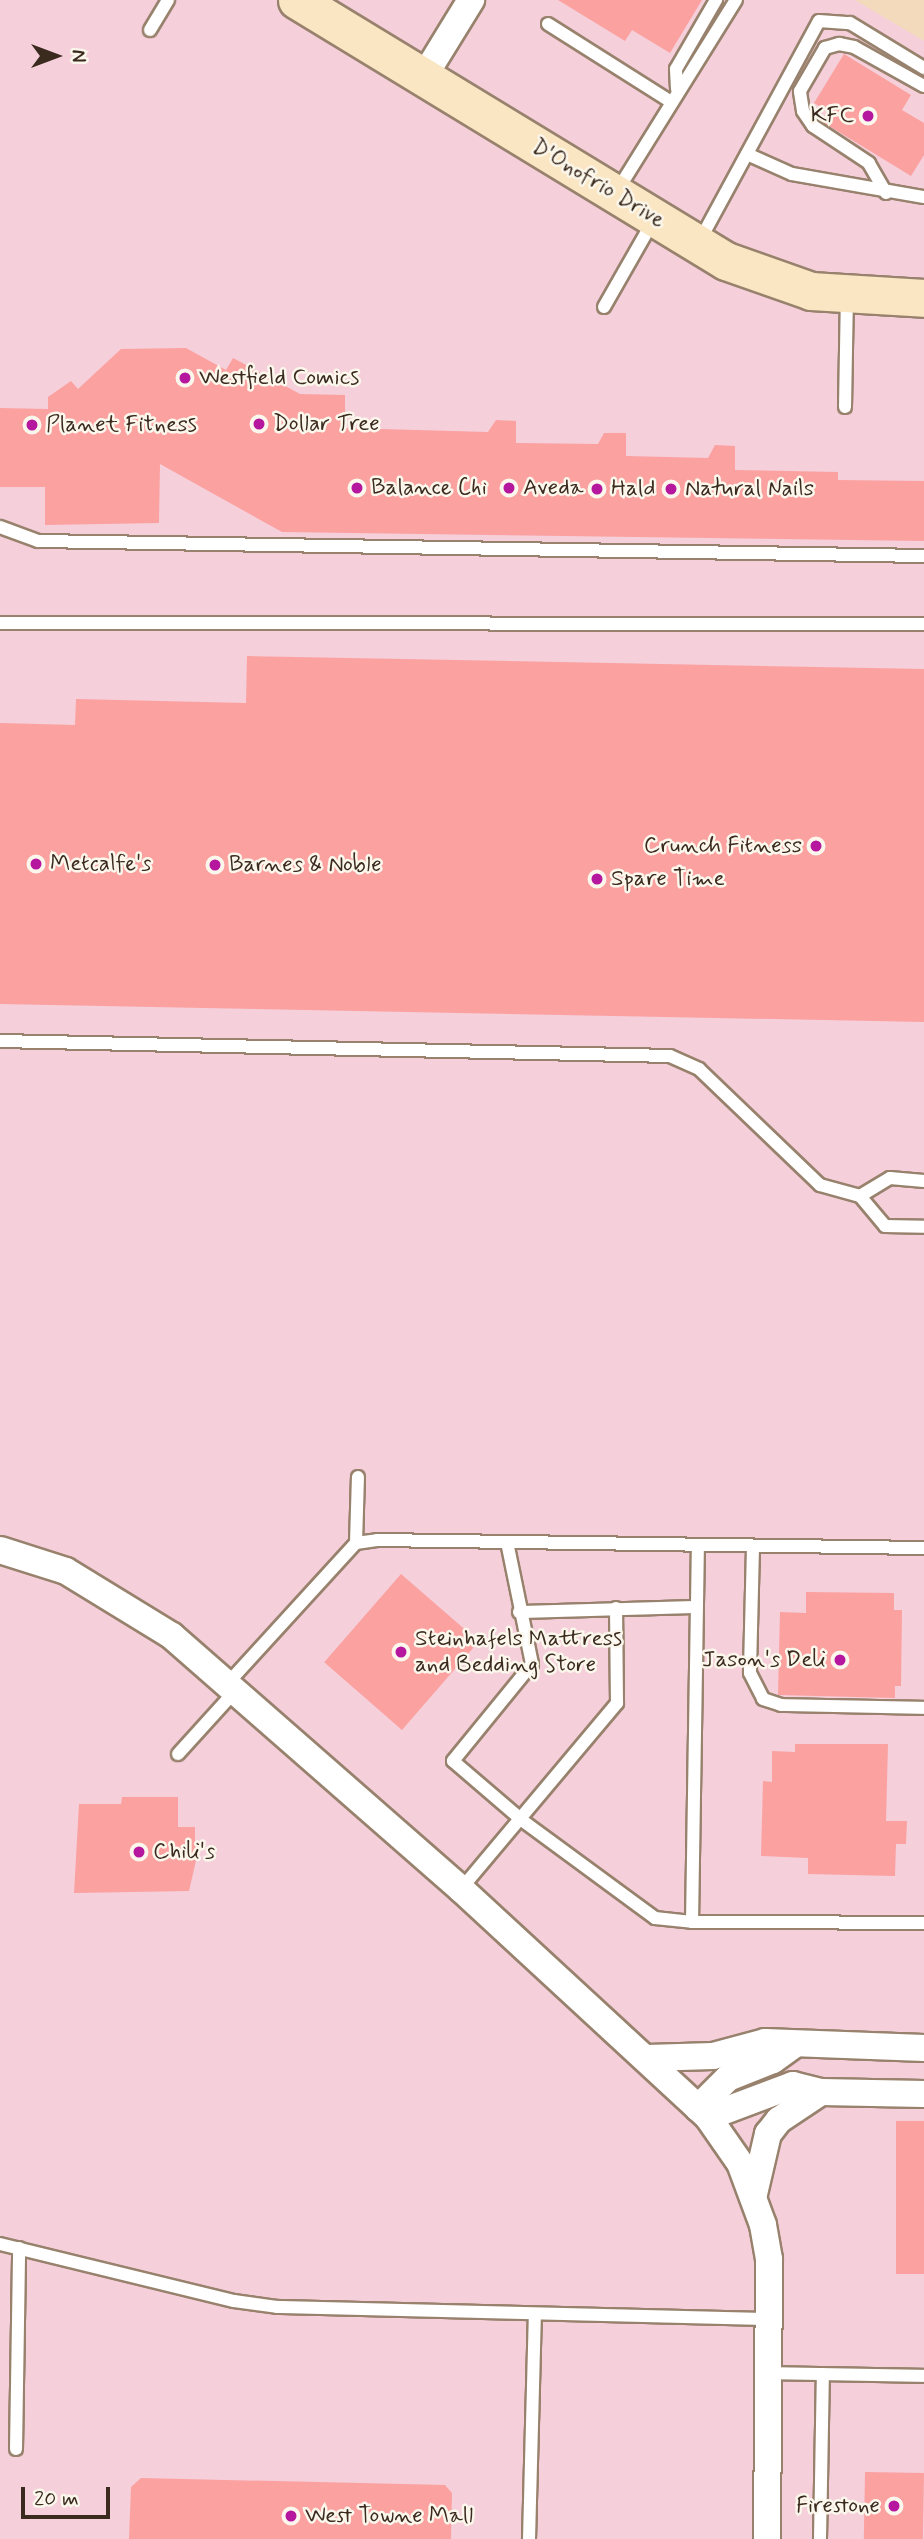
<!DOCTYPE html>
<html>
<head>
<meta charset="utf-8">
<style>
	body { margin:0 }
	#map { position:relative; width:924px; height:2539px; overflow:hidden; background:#f4dabc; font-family:Mynerve,sans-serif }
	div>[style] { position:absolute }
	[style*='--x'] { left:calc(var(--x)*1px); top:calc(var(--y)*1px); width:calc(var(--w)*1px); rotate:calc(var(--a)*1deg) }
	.built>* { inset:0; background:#f5cfda }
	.building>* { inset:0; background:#fba1a0; transform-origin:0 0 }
	.roads { filter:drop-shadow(2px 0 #98826d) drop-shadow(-2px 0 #98826d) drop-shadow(0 2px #98826d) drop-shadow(0 -2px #98826d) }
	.lane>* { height:12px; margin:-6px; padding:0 6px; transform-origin:6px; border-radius:6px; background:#fff }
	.street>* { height:26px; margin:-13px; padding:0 13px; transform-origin:13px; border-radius:13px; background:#fff }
	.secondary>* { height:37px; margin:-18.5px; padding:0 18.5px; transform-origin:18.5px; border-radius:18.5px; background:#fbe6c4 }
	.dots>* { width:19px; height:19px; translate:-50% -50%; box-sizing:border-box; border:4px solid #fbf7ec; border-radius:50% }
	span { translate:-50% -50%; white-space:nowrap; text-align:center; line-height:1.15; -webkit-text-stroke:5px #fbf7ec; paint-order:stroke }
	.poi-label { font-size:23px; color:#3b2a1e }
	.right { translate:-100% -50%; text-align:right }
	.left { translate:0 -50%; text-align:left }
	.street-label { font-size:23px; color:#3b2a1e }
	.north { position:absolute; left:21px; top:21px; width:70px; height:70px; -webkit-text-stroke:5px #fbf7ec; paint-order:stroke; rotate:90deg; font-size:19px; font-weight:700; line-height:28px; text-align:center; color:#3b2a1e }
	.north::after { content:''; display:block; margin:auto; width:24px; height:32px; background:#3b2a1e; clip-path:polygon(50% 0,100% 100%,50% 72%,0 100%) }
	.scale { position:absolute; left:21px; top:2487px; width:89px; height:32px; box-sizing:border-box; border:4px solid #3b2a1e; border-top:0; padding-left:9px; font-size:21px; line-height:24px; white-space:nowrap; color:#3b2a1e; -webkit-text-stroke:5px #fbf7ec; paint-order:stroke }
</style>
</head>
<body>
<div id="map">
	<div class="built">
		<i style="clip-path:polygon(0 0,855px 0,924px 41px,924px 2539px,0 2539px)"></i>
	</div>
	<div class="building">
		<i style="clip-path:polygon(558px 0,702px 0,670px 53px,632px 30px,625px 41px)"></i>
		<i style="clip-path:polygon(844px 54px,911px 95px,902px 110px,924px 123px,924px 155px,911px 176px,821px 121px,827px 111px,814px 103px)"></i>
		<i style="clip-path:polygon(186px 348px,226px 370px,233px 358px,300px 394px,345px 395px,345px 428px,488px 432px,496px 420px,516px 421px,516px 443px,598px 444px,604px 433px,626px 433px,626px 456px,708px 458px,715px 445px,735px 446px,735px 470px,838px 472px,838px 480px,924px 481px,924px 541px,282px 532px,160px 464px,159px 523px,45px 525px,45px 487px,0 487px,0 408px,48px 409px,48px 397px,71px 381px,78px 389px,121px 349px)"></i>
		<i style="clip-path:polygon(247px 656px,924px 669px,924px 1022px,0 1004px,0 723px,75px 725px,76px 699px,246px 703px)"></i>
		<i style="left:401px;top:1574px;width:103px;height:117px;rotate:41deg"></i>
		<i style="clip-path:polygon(806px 1592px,894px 1593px,894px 1610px,902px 1610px,901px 1686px,895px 1686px,895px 1698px,778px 1695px,780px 1612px,806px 1613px)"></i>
		<i style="clip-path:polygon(795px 1744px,888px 1744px,886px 1821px,907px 1821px,906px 1844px,896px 1844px,895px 1876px,808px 1874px,808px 1858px,761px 1856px,763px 1781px,772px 1782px,772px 1751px,795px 1752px)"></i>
		<i style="clip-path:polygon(122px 1797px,178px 1797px,178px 1827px,195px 1827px,195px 1843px,200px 1843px,189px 1891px,74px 1893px,79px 1804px,121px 1804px)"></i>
		<i style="left:896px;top:2121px;width:28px;height:153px"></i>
		<i style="left:865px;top:2472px;width:59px;height:67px;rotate:1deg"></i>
		<i style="clip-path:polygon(141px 2478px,445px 2485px,452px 2493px,451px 2539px,129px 2539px,131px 2487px)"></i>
	</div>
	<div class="roads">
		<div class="lane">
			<i style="--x:548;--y:24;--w:144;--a:32.3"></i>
			<i style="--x:150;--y:30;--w:35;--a:-59"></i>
			<i style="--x:677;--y:89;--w:20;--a:-93"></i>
			<i style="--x:676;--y:69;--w:80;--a:-59.9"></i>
			<i style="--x:747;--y:154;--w:49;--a:24"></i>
			<i style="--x:792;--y:174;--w:134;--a:9.9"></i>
			<i style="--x:617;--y:191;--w:225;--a:-58.1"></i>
			<i style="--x:886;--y:193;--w:34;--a:-120"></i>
			<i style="--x:869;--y:163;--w:67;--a:-146.5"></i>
			<i style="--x:813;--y:126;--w:18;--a:-124"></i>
			<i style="--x:803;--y:111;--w:20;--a:-99"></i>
			<i style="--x:800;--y:91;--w:50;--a:-59.8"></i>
			<i style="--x:825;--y:48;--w:15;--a:-16"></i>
			<i style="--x:839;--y:44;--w:15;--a:11"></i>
			<i style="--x:854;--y:47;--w:80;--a:29.1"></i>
			<i style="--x:699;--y:242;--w:251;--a:-61.5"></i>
			<i style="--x:819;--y:21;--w:31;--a:4"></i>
			<i style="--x:850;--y:23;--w:87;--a:31.3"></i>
			<i style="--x:604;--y:307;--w:99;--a:-60.3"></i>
			<i style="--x:845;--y:407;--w:112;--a:-89"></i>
			<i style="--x:0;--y:527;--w:40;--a:20.2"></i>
			<i style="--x:38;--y:541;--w:886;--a:0.97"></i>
			<i style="--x:0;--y:623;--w:924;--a:0.06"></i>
			<i style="--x:0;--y:1041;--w:670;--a:1.28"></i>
			<i style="--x:670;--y:1056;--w:32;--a:24"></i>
			<i style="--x:699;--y:1069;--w:168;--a:43.8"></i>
			<i style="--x:820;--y:1185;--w:41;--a:15.4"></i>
			<i style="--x:860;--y:1196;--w:35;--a:-31"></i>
			<i style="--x:890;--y:1178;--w:34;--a:5"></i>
			<i style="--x:860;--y:1196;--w:39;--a:50"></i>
			<i style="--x:885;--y:1226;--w:39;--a:1"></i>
			<i style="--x:507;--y:1542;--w:125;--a:78.4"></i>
			<i style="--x:532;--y:1664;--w:125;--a:129.2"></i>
			<i style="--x:453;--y:1761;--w:92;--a:40.6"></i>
			<i style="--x:523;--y:1821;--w:164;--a:36.3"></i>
			<i style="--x:655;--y:1918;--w:37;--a:6"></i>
			<i style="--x:692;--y:1922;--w:232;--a:0.2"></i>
			<i style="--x:356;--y:1543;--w:66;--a:-88.3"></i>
			<i style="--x:753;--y:1547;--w:126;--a:91.4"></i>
			<i style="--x:750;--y:1673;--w:29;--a:63"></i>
			<i style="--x:763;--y:1699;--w:19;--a:18"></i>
			<i style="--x:781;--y:1705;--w:143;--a:1.2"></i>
			<i style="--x:519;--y:1612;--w:178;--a:-1.6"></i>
			<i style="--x:228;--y:1683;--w:190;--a:-47.6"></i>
			<i style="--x:356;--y:1543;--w:21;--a:-8"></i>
			<i style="--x:377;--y:1540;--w:547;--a:0.84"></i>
			<i style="--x:178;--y:1754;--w:86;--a:-47.8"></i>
			<i style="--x:461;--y:1889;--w:243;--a:-50"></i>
			<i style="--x:617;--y:1703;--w:95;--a:-90.6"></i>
			<i style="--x:692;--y:1922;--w:377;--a:-89.1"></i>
			<i style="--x:0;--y:2244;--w:241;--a:13.7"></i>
			<i style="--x:234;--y:2301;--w:43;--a:7.9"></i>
			<i style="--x:277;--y:2307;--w:492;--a:1.4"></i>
			<i style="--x:770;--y:2373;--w:154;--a:1.1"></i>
			<i style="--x:16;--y:2449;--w:201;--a:-89.1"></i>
			<i style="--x:529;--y:2539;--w:225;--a:-88.5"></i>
			<i style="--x:820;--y:2539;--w:165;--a:-89"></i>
		</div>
		<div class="street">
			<i style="--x:423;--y:78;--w:92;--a:-58.4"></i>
			<i style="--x:0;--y:1550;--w:69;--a:17.7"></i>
			<i style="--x:66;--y:1571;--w:124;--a:31.5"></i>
			<i style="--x:172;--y:1636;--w:384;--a:41.2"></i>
			<i style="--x:461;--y:1889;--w:336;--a:42.7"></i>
			<i style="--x:708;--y:2117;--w:56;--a:55.2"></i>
			<i style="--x:740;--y:2163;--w:66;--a:69.6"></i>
			<i style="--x:763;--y:2225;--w:35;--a:80"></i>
			<i style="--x:769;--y:2259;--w:280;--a:90.4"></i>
			<i style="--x:647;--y:2058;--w:66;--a:-1.7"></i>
			<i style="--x:713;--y:2056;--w:54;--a:-15.1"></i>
			<i style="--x:765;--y:2042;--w:159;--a:2.2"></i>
			<i style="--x:698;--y:2108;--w:42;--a:-45"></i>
			<i style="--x:728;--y:2078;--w:48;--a:-21.8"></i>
			<i style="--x:773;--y:2060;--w:24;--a:-36"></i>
			<i style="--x:708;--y:2117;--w:91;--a:-20.6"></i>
			<i style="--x:793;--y:2085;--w:29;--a:14"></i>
			<i style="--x:821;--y:2092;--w:103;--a:1.1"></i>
			<i style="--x:754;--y:2194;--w:62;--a:-76.9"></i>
			<i style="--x:768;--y:2134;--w:18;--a:-52"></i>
			<i style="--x:779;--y:2120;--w:50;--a:-33.7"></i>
		</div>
		<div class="secondary">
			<i style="--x:297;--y:0;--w:502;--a:31.32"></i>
			<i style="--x:726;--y:261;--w:90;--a:19.4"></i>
			<i style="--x:811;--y:291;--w:113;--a:3.5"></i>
		</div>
	</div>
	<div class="dots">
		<i style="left:868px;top:116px;background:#b5179e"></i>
		<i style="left:185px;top:378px;background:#b5179e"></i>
		<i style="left:259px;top:424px;background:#b5179e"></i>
		<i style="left:32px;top:425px;background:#b5179e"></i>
		<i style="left:357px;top:488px;background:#b5179e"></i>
		<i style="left:509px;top:488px;background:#b5179e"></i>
		<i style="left:597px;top:489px;background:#b5179e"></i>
		<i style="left:671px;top:489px;background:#b5179e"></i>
		<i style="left:816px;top:846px;background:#b5179e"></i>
		<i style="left:36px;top:864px;background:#b5179e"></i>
		<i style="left:215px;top:865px;background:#b5179e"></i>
		<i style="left:597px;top:879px;background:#b5179e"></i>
		<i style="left:401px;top:1652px;background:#b5179e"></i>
		<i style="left:840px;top:1660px;background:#b5179e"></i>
		<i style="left:139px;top:1852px;background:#b5179e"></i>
		<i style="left:894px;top:2506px;background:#b5179e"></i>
		<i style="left:291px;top:2516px;background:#b5179e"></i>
	</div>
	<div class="poi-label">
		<span class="right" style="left:854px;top:116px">KFC</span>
		<span class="left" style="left:199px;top:378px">Westfield Comics</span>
		<span class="left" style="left:273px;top:424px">Dollar Tree</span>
		<span class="left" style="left:46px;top:425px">Planet Fitness</span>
		<span class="left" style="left:371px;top:488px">Balance Chi</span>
		<span class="left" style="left:523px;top:488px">Aveda</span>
		<span class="left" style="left:611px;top:489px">Hald</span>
		<span class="left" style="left:685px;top:489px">Natural Nails</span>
		<span class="right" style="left:802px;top:846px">Crunch Fitness</span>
		<span class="left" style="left:50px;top:864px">Metcalfe's</span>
		<span class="left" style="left:229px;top:865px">Barnes &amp; Noble</span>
		<span class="left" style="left:611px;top:879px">Spare Time</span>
		<span class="left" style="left:415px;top:1652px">Steinhafels Mattress<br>and Bedding Store</span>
		<span class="right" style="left:826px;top:1660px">Jason's Deli</span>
		<span class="left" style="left:153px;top:1852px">Chili's</span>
		<span class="right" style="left:880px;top:2506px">Firestone</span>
		<span class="left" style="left:305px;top:2516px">West Towne Mall</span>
	</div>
	<div class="street-label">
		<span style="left:598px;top:184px;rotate:31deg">D'Onofrio Drive</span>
	</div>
	<div class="north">N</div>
	<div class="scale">20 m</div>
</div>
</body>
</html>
